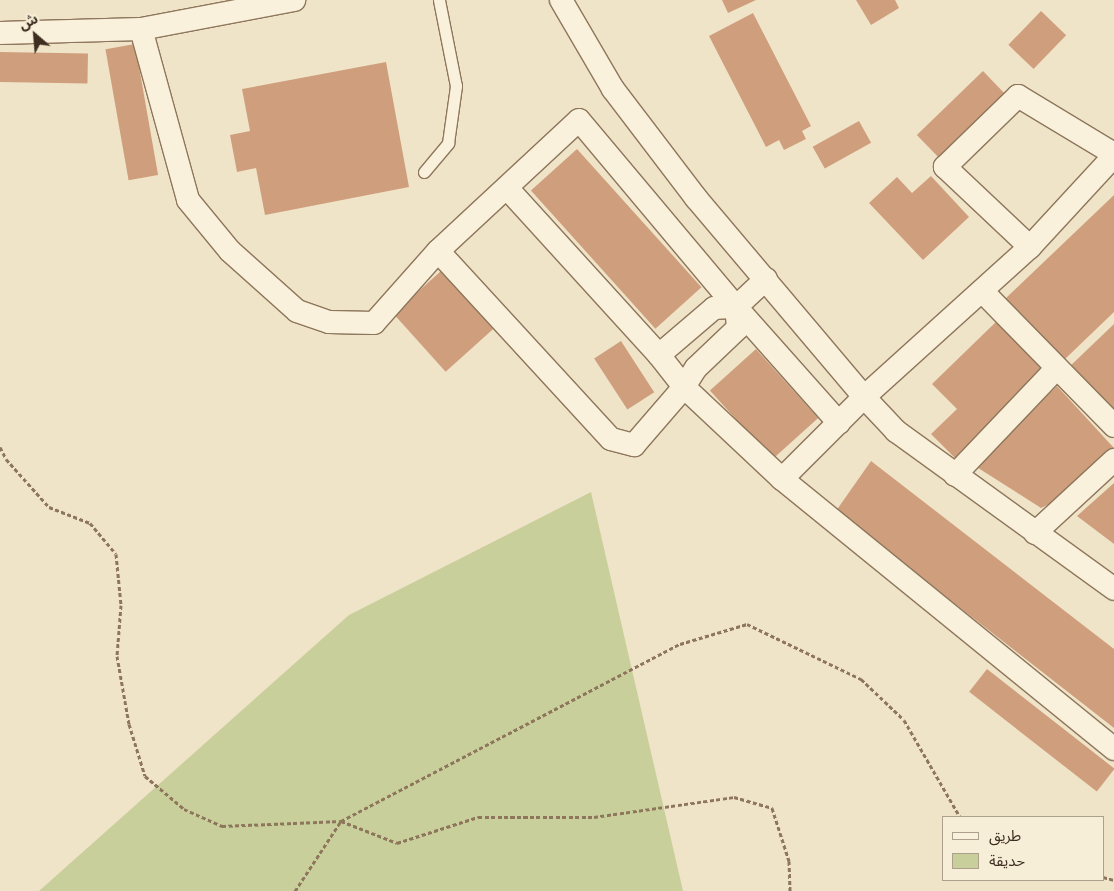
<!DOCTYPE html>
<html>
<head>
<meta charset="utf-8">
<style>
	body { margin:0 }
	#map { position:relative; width:1114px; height:891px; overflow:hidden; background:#f0e4c8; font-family:"Roboto Serif","Noto Sans Arabic",serif }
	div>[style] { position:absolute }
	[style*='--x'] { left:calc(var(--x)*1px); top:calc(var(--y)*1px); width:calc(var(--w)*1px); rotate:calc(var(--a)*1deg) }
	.green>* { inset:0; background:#c9cf9b }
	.building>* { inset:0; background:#cf9f7d; transform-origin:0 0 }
	.path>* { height:3px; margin-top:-1.5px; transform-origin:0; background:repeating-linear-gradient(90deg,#8d765c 0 4px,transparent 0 6.5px) }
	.roads { filter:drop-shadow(1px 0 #8d765c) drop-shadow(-1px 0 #8d765c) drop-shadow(0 1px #8d765c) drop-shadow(0 -1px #8d765c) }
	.lane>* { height:11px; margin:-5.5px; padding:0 5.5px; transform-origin:5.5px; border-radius:5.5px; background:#faf1dc }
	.street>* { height:22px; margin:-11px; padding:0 11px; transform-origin:11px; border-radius:11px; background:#faf1dc }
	span { translate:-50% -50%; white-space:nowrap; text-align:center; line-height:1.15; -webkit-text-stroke:4.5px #f7eed8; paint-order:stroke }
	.legend { position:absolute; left:942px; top:816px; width:162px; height:65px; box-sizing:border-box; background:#f7eed8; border:1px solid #ada18e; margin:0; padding:6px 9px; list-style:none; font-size:15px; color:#3d2e20 }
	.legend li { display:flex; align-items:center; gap:10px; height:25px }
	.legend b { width:25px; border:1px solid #ada18e }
	.north { position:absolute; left:10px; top:10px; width:50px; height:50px; -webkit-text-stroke:4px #f7eed8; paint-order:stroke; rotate:333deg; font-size:14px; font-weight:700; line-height:20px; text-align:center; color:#3d2e20 }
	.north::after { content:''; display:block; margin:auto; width:18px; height:22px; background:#3d2e20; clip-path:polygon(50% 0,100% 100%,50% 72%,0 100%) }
</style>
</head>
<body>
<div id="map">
	<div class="green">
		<i style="clip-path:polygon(591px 492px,683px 891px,39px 891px,349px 615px)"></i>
	</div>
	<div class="building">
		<i style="clip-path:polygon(722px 0,756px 0,728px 13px)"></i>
		<i style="clip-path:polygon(856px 0,895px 0,899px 8px,871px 25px)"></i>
		<i style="left:1041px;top:11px;width:35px;height:47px;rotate:44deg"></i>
		<i style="clip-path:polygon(753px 13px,811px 126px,802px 131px,806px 139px,784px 150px,779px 140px,766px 147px,709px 36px)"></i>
		<i style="left:135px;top:44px;width:133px;height:30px;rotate:80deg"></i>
		<i style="left:0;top:52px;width:88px;height:30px;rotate:1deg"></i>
		<i style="clip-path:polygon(386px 62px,409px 187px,265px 215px,256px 168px,237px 172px,230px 135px,250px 131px,242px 89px)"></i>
		<i style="left:983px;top:71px;width:36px;height:92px;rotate:46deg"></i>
		<i style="left:859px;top:121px;width:25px;height:53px;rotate:61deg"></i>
		<i style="left:577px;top:149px;width:186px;height:62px;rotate:48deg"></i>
		<i style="clip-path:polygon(931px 176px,969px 217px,923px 260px,869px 203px,897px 177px,912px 193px)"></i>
		<i style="clip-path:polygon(1114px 195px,1114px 312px,1064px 360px,1005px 299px)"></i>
		<i style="left:441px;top:271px;width:78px;height:64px;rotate:48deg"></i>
		<i style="clip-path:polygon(1000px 318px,1051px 369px,958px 461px,931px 434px,957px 409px,932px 384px)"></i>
		<i style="clip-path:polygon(1114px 324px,1114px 418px,1067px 369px)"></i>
		<i style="left:621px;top:341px;width:61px;height:32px;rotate:57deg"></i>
		<i style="left:756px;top:349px;width:93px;height:62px;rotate:48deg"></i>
		<i style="clip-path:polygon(1057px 386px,1114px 448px,1054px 502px,1041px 508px,975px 466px)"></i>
		<i style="clip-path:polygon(871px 461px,1114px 649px,1114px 728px,836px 511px)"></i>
		<i style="clip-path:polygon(1114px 483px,1114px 544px,1077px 516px)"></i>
		<i style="left:987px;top:669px;width:162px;height:29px;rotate:38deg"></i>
	</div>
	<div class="path">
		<i style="--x:0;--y:447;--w:13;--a:63"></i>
		<i style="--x:6;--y:459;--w:64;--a:48.1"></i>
		<i style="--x:49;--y:507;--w:44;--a:21.3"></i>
		<i style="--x:90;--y:523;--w:40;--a:50"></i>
		<i style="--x:116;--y:554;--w:51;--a:84.4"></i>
		<i style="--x:121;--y:605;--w:51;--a:94.5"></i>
		<i style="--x:117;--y:656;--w:69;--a:80"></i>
		<i style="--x:129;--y:724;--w:54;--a:72.9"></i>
		<i style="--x:145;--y:776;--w:51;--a:40.2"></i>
		<i style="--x:184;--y:809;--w:42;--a:24.1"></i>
		<i style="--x:222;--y:826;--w:119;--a:-2.4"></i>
		<i style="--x:341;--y:821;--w:60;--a:21.4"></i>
		<i style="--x:397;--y:843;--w:85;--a:-17.8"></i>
		<i style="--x:478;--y:817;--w:116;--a:0"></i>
		<i style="--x:594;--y:817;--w:141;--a:-8.1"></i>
		<i style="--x:734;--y:797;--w:40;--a:16"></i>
		<i style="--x:772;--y:808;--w:56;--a:72.2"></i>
		<i style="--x:789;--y:861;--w:30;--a:88"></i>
		<i style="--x:1103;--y:877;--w:11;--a:15"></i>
		<i style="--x:295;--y:891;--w:84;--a:-56.7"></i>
		<i style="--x:341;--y:821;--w:382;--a:-27.6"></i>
		<i style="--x:680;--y:644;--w:70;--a:-16.6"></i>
		<i style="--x:747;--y:624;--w:127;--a:25.8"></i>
		<i style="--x:861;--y:679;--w:59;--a:43.6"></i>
		<i style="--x:904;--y:720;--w:112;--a:60"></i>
	</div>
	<div class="roads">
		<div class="lane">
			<i style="--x:424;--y:172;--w:38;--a:-50"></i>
			<i style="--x:448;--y:143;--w:58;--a:-82"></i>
			<i style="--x:456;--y:86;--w:88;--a:-101.2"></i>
		</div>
		<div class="street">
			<i style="--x:561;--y:0;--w:103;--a:59.7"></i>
			<i style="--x:613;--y:89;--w:137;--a:52.7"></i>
			<i style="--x:696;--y:198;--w:260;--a:49.8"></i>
			<i style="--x:864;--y:397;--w:47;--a:46.7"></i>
			<i style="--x:896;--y:431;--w:269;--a:35.9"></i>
			<i style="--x:141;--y:29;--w:177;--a:74.6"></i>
			<i style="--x:188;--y:200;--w:66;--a:50.5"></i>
			<i style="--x:230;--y:251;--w:90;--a:41.8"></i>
			<i style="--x:297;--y:311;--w:34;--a:19"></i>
			<i style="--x:329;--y:322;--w:45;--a:1.3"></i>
			<i style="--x:374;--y:323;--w:96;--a:-48.4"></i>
			<i style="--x:438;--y:251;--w:192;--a:-42.9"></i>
			<i style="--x:579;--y:120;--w:244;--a:50"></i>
			<i style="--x:736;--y:307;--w:155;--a:48.4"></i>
			<i style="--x:0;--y:33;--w:141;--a:-1.6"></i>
			<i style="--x:141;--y:29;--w:156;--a:-10.7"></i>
			<i style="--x:507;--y:188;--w:226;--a:47.7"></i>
			<i style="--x:659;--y:355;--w:41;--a:52"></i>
			<i style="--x:684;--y:387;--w:134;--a:43.2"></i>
			<i style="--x:782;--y:479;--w:428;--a:39.1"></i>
			<i style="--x:1030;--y:247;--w:117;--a:-136.7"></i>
			<i style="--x:945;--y:167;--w:102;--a:-44.2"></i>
			<i style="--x:1018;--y:96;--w:112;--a:31.1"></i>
			<i style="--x:438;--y:251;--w:255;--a:47.4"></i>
			<i style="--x:611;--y:439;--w:24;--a:15"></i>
			<i style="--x:634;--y:445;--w:77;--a:-49.2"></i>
			<i style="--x:684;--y:387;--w:22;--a:-58"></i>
			<i style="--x:696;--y:368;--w:58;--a:-43.6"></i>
			<i style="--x:738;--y:328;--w:21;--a:-95"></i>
			<i style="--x:982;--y:291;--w:189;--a:45.6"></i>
			<i style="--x:659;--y:355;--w:72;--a:-40.5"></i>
			<i style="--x:714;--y:308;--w:22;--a:-3"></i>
			<i style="--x:736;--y:307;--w:41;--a:-43"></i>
			<i style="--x:955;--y:475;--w:146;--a:-46.4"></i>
			<i style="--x:782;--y:479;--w:116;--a:-45"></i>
			<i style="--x:864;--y:397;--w:224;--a:-42.1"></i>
			<i style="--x:1030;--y:247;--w:124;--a:-47.3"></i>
			<i style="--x:1035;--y:533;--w:108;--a:-42.7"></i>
		</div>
	</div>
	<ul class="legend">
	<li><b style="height:6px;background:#faf1dc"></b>طريق</li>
	<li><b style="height:14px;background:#c9cf9b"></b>حديقة</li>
	</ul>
	<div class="north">ش</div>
</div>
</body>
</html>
